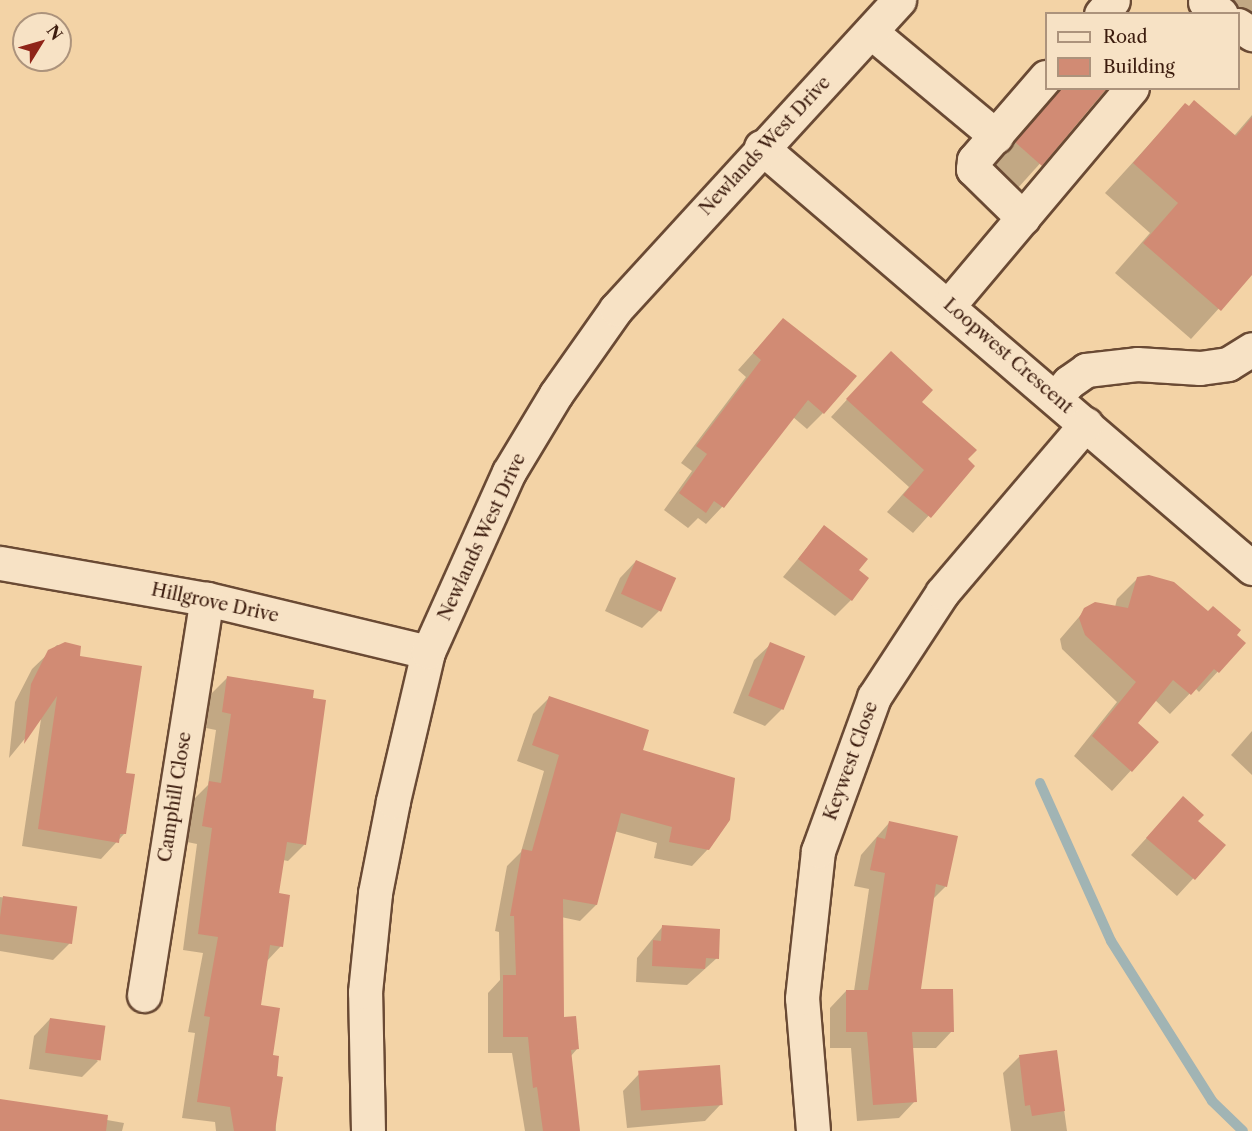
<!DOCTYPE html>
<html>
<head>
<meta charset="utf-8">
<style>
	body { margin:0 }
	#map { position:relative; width:1252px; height:1131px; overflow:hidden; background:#f3d3a6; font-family:"Libre Caslon Text",serif }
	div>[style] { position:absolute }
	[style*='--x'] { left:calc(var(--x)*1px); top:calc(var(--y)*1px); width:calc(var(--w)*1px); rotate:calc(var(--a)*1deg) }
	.shadow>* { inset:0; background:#0003 }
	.stream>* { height:10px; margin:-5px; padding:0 5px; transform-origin:5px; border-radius:5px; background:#a1b4b4 }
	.building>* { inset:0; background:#d18b74; transform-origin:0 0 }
	.roads { filter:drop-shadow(2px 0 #6a4a34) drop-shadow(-2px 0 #6a4a34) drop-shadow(0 2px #6a4a34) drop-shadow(0 -2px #6a4a34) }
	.minor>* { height:33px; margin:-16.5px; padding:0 16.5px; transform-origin:16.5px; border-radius:16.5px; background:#f7e2c5 }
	span { translate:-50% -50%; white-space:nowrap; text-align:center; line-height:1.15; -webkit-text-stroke:4.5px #f7e2c5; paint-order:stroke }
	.street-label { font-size:18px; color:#3c1c0e }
	.legend { position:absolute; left:1045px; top:12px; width:195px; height:78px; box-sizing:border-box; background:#f7e2c5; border:2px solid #ac937c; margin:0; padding:8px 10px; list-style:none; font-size:18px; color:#3c1c0e }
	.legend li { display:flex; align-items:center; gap:12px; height:30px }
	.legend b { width:30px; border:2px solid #ac937c }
	.north { position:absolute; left:12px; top:12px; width:60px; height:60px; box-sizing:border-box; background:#f7e2c5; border:2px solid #ac937c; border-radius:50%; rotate:53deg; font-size:16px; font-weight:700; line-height:24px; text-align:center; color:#3c1c0e }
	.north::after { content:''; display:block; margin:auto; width:21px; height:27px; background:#8f2418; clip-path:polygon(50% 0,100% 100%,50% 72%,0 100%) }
</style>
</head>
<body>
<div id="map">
	<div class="shadow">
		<i style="clip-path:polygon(1214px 0,1252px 0,1252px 33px)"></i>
		<i style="clip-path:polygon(1060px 88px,1108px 88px,1017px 189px,992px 167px)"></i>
		<i style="clip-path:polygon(1185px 105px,1234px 136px,1252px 115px,1252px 272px,1191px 339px,1115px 273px,1150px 233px,1105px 193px)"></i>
		<i style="clip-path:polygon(783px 320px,823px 413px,807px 429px,793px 417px,722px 507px,706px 524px,698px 518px,688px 528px,664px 510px,692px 471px,681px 463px,746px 377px,738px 370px)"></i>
		<i style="clip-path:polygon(875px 369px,920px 402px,973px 466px,913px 533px,887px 512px,909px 487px,831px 417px)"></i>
		<i style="clip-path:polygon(824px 527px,857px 570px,851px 600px,835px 616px,783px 577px)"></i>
		<i style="clip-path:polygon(636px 561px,659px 611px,642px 628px,605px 611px,620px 578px)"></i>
		<i style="clip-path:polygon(1137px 579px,1244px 643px,1199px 692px,1195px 688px,1170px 714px,1155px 700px,1136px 723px,1157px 742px,1112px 791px,1074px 756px,1117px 702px,1062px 649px,1060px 639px,1085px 610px,1115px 607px,1117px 599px)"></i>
		<i style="clip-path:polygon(771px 644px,782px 709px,765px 726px,733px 713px,754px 660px)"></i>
		<i style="clip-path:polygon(57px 645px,79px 647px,78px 657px,124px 774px,124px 834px,101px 859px,22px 846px,41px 719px,9px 758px,15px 702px,32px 669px)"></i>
		<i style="clip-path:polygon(228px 677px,305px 844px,288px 861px,283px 860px,277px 894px,281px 946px,266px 962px,259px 1006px,271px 1056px,276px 1131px,216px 1131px,215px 1122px,182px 1118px,195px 1033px,188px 1032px,203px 953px,183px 950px,197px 844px,187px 842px,194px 799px,208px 785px,216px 730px,206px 728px,211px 694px)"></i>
		<i style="clip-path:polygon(549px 698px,641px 751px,708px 849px,692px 866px,654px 858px,657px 843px,614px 831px,596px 905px,580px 921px,561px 917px,563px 1019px,577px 1049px,571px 1056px,579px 1131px,525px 1131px,512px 1053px,488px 1053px,488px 993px,500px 980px,499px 932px,495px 931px,507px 866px,521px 852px,544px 771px,517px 761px,533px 714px)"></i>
		<i style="clip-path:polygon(1252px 731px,1252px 775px,1231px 755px)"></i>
		<i style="clip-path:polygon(1183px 798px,1196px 821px,1224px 845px,1177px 896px,1131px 855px)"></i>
		<i style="clip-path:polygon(889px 823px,946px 886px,933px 899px,919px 991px,952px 1031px,936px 1048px,911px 1048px,915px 1101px,899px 1118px,857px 1121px,851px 1048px,830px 1048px,830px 1008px,846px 991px,854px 991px,869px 889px,854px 886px,861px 855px)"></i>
		<i style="clip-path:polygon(0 897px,75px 908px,70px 943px,53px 960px,0 951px)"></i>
		<i style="clip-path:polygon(663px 926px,717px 958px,687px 985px,636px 982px,637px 958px)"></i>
		<i style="clip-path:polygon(50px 1019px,98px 1061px,82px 1077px,29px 1069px,34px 1036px)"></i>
		<i style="clip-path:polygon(1056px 1052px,1067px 1131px,1011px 1131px,1003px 1073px,1019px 1057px)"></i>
		<i style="clip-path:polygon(639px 1074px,721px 1104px,705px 1121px,627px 1128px,623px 1091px)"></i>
		<i style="clip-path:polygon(0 1101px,124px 1123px,122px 1131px,0 1131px)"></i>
	</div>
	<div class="stream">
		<i style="--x:1040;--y:783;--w:173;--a:65.8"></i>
		<i style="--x:1111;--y:941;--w:189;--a:57.7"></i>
		<i style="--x:1212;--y:1101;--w:43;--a:44.1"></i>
	</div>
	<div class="building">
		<i style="clip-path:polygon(1061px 88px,1107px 88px,1042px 166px,1015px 142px)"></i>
		<i style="clip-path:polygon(1194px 100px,1236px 136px,1252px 117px,1252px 275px,1221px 311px,1143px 243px,1178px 203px,1133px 163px,1185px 103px,1189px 106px)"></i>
		<i style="clip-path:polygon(783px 318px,857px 376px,824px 414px,808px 400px,724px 508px,714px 501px,706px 513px,679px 493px,707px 454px,696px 446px,761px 360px,753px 353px)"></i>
		<i style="clip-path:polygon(891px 351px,933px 390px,922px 402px,977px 450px,968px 459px,975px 466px,931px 518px,903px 495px,924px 470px,846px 399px)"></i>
		<i style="clip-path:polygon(824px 525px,868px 559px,859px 570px,869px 578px,852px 601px,798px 559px)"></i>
		<i style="left:636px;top:560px;width:44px;height:37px;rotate:24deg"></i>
		<i style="clip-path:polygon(1149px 575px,1174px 582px,1208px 611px,1213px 606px,1241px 630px,1237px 635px,1246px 643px,1219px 673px,1214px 669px,1191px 695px,1173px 680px,1138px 723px,1159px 742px,1132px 772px,1092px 736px,1136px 682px,1085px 635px,1079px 618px,1084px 608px,1095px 602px,1128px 608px,1137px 577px)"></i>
		<i style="clip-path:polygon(65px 642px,81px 646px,80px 656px,142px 666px,126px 773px,135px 774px,126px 834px,120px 834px,119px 843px,38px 829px,57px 696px,24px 744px,31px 684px,48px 650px)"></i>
		<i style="left:770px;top:642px;width:38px;height:58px;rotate:22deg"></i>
		<i style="clip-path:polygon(227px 676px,314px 690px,313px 698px,326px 700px,306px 845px,287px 842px,279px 893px,290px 895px,283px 947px,270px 945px,261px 1005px,280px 1008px,273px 1055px,279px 1056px,277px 1076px,283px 1077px,275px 1131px,234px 1131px,230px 1107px,197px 1102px,210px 1017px,204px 1016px,218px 937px,198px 934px,212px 828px,202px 826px,209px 781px,221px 783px,231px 714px,222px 712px)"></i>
		<i style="clip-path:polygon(549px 696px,649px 730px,643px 750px,735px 778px,730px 820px,709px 850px,669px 842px,672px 827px,621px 813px,597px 905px,563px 899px,564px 1017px,576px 1016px,579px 1049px,571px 1050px,580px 1131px,543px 1131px,537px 1087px,533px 1088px,528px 1037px,503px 1037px,503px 975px,516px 975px,514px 916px,510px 916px,522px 849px,532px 851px,559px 755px,532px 745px)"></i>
		<i style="clip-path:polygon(1183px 796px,1204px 815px,1198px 821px,1226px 845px,1195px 880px,1146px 838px)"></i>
		<i style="clip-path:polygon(889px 821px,958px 836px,947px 887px,936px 884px,921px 989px,953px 989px,954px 1032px,912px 1032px,917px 1102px,873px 1105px,867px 1032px,846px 1032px,846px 990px,868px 990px,885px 873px,870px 870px,877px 837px,885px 839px)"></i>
		<i style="left:3px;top:896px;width:75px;height:38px;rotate:8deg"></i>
		<i style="clip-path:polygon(662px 925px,720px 929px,719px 959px,706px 958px,705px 969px,652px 966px,653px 940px,661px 941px)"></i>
		<i style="left:50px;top:1018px;width:56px;height:35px;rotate:8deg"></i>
		<i style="clip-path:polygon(1057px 1050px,1065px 1111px,1032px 1116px,1030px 1105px,1025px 1106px,1019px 1055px)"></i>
		<i style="left:720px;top:1065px;width:40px;height:82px;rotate:86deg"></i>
		<i style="clip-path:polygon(0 1099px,108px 1115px,106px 1131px,0 1131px)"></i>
	</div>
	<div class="roads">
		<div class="minor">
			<i style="--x:1205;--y:2;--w:20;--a:37"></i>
			<i style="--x:1101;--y:14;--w:18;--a:-49"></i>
			<i style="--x:1238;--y:25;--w:17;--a:33"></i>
			<i style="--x:871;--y:32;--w:163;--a:39.8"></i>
			<i style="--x:761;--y:147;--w:647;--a:40.61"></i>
			<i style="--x:1023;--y:218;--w:70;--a:-135.6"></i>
			<i style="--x:973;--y:169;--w:9;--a:-84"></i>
			<i style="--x:974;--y:160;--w:110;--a:-49.1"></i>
			<i style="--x:949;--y:305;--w:284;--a:-49.9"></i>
			<i style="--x:1055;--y:398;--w:21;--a:-49"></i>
			<i style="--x:1069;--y:382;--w:21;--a:-35"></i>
			<i style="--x:1086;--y:370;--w:51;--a:-6.7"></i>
			<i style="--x:1137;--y:364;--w:63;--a:3.6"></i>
			<i style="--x:1200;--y:368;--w:28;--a:-8"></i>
			<i style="--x:1228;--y:364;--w:28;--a:-32"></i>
			<i style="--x:0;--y:563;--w:210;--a:9.9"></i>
			<i style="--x:207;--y:599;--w:227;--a:13.5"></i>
			<i style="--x:144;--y:995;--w:401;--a:-81"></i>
			<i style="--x:368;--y:1131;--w:139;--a:-91.2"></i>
			<i style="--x:365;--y:992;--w:100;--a:-84.2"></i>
			<i style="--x:375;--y:893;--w:94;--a:-78.9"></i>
			<i style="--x:393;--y:801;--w:153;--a:-76.8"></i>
			<i style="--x:428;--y:652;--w:197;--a:-65.8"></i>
			<i style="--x:509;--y:472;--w:91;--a:-58.9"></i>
			<i style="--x:556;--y:394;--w:104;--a:-54.8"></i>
			<i style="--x:616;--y:309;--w:419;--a:-47.5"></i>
			<i style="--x:813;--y:1131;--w:133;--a:-94.7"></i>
			<i style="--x:802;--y:998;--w:148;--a:-83.8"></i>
			<i style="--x:818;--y:851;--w:164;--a:-70"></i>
			<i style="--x:874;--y:697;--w:124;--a:-56.8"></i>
			<i style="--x:942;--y:593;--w:222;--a:-49.6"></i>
		</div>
	</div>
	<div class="street-label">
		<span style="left:765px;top:146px;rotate:-47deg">Newlands West Drive</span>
		<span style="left:1008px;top:356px;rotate:41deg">Loopwest Crescent</span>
		<span style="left:482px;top:537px;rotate:-65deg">Newlands West Drive</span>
		<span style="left:215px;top:603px;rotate:12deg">Hillgrove Drive</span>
		<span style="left:851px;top:761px;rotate:-70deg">Keywest Close</span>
		<span style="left:175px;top:797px;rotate:-81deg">Camphill Close</span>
	</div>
	<ul class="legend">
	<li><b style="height:8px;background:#f7e2c5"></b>Road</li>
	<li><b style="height:16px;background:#d18b74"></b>Building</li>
	</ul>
	<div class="north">N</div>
</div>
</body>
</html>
